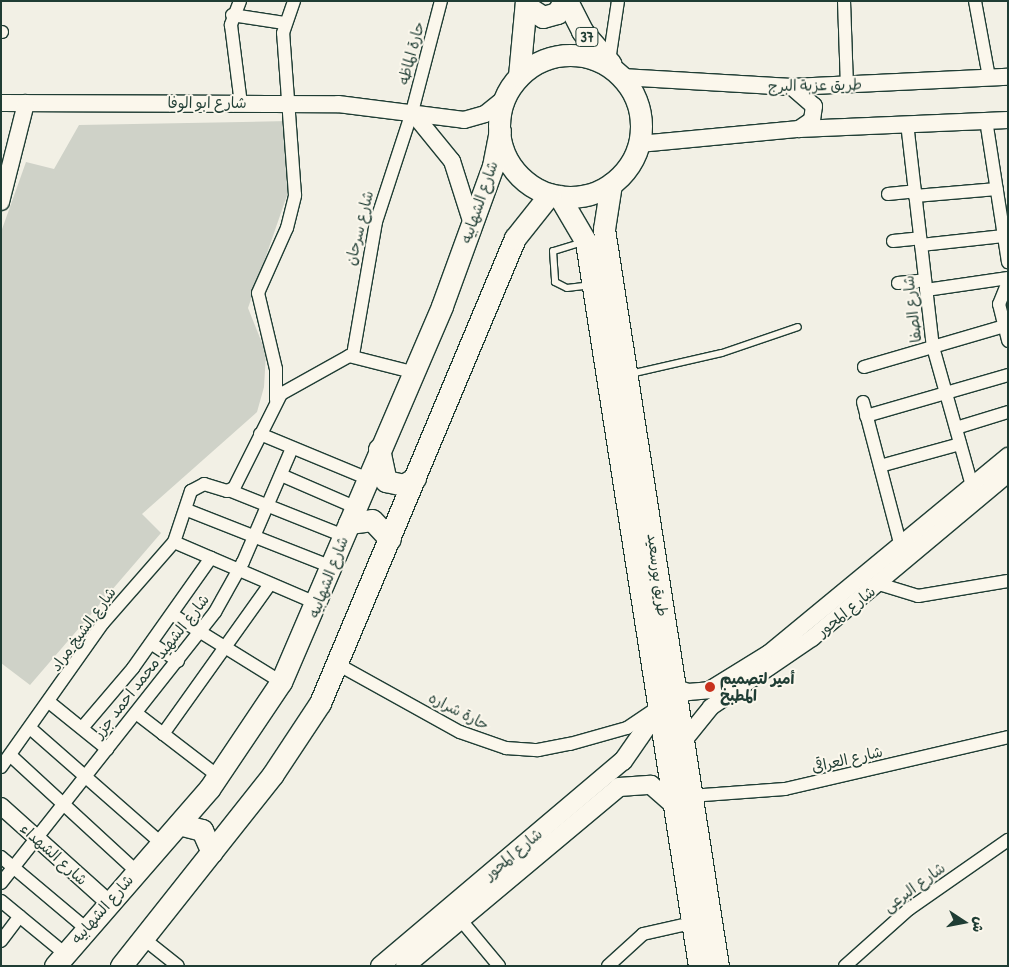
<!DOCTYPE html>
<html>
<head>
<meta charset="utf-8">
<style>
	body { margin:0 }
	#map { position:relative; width:1009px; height:967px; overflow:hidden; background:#f2f0e5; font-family:"Patrick Hand","Playpen Sans Arabic",sans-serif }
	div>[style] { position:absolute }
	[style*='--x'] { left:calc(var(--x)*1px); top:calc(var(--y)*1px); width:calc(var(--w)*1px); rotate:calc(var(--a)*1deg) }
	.green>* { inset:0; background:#cfd2c8 }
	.roads { filter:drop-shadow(1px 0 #1f3d34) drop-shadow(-1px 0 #1f3d34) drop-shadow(0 1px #1f3d34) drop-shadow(0 -1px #1f3d34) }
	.service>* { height:6px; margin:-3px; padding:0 3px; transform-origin:3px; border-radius:3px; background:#fbf7ec }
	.minor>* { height:12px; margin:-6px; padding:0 6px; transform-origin:6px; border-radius:6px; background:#fbf7ec }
	.tertiary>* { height:16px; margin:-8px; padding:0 8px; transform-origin:8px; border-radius:8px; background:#fbf7ec }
	.secondary>* { height:18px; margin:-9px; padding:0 9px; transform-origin:9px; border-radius:9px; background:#fbf7ec }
	.trunk>* { height:21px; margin:-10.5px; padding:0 10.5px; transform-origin:10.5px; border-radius:10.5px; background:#fbf7ec }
	.trunk>.ring { margin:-10.5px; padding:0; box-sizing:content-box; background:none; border:21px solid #fbf7ec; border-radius:50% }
	.dots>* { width:14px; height:14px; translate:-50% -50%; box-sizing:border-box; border:2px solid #fbf7ec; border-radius:50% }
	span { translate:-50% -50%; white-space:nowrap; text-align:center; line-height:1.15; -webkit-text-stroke:4px #fbf7ec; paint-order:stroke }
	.shield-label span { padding:1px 4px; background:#fbf7ec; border:1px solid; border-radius:4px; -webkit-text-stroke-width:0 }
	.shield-label { font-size:14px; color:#1f3d34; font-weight:700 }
	.street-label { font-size:15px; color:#1f3d34 }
	.poi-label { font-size:15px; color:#1f3d34; font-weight:700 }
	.left { translate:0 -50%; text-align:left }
	.frame { position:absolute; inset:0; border:2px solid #1f3d34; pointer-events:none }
	.north { position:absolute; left:939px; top:897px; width:50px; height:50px; -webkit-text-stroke:4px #fbf7ec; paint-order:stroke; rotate:101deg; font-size:14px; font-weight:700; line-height:20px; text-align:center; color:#1f3d34 }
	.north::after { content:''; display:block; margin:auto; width:18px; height:22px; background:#1f3d34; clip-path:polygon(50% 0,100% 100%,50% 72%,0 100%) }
</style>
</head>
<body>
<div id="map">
	<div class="green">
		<i style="clip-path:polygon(289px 121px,292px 181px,248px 308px,266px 353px,264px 387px,257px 412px,142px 514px,161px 533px,30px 685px,1px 663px,1px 232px,26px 162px,54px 169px,79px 125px)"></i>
	</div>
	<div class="roads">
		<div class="service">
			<i style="--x:583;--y:242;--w:31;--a:163"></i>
			<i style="--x:553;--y:251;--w:31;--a:86"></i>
			<i style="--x:555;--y:282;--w:13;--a:27"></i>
			<i style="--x:567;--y:288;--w:23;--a:-7"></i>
			<i style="--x:630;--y:374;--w:94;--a:-12.9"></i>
			<i style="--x:722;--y:353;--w:80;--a:-18.9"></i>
		</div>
		<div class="minor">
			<i style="--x:240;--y:1;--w:26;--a:111"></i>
			<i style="--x:231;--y:25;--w:80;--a:82.8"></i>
			<i style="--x:844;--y:1;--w:84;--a:88"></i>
			<i style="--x:975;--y:1;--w:77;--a:79.6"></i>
			<i style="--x:232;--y:15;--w:53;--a:8.7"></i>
			<i style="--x:1;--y:32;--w:1;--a:0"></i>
			<i style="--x:609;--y:61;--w:61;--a:-81.5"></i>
			<i style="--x:986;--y:120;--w:144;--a:81.2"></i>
			<i style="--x:907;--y:123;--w:226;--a:83.4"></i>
			<i style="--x:933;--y:347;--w:144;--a:74.3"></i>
			<i style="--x:888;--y:194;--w:27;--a:-6"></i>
			<i style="--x:915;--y:196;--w:82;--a:-4.9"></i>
			<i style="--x:893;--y:241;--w:27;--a:-6"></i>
			<i style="--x:921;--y:245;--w:83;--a:-6.2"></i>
			<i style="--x:1008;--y:282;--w:24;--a:112"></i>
			<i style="--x:999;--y:304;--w:38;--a:76"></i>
			<i style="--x:898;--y:283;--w:27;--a:-6"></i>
			<i style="--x:926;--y:290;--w:83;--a:-8.3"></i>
			<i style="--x:353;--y:355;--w:135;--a:-80.2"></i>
			<i style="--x:376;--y:222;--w:116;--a:-71.9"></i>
			<i style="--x:412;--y:112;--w:115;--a:-75.4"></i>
			<i style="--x:864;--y:367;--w:150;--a:-16.3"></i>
			<i style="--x:276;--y:400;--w:31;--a:-90"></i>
			<i style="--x:276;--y:369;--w:78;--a:-103.3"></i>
			<i style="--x:258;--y:293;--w:71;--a:-66"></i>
			<i style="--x:287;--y:228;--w:34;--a:-76"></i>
			<i style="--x:295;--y:195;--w:162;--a:-94.2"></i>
			<i style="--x:283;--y:33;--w:34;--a:-71"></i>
			<i style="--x:863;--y:402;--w:150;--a:75.3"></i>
			<i style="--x:866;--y:416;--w:148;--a:-16.1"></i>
			<i style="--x:956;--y:428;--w:54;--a:-17.1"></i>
			<i style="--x:260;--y:434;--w:115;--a:22.5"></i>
			<i style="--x:880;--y:466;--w:83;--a:-15.4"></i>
			<i style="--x:281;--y:475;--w:81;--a:23.4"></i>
			<i style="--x:231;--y:491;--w:122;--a:21.7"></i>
			<i style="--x:187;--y:510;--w:156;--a:21.5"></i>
			<i style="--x:174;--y:542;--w:157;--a:23.3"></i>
			<i style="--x:879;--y:584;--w:41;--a:17.1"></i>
			<i style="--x:918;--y:596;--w:91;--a:-9.5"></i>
			<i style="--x:173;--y:615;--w:127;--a:31.8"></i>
			<i style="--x:152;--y:644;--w:31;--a:33"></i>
			<i style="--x:339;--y:665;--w:138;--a:29"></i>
			<i style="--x:460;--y:732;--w:49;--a:19.2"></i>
			<i style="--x:506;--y:748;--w:32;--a:4"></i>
			<i style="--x:538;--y:750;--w:33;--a:-11"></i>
			<i style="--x:570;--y:744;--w:59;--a:-15.7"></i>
			<i style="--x:627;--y:728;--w:30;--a:-34"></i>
			<i style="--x:49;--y:702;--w:75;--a:39"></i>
			<i style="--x:136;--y:713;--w:105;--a:37.6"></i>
			<i style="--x:30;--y:728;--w:174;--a:41.3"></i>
			<i style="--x:82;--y:728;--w:79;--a:-49.6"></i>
			<i style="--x:133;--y:668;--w:135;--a:-54.7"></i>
			<i style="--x:163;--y:734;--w:184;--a:-54.5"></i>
			<i style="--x:10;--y:755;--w:170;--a:42.6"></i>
			<i style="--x:1;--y:767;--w:176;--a:-54.7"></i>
			<i style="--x:103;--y:623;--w:108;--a:-48.8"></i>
			<i style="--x:174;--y:542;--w:54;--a:-71.6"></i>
			<i style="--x:191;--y:491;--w:15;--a:-28"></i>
			<i style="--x:204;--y:484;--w:24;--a:17"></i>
			<i style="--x:227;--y:491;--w:8;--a:-23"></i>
			<i style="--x:234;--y:488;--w:105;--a:-63.4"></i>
			<i style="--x:281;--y:394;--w:78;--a:-29.2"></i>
			<i style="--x:349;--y:356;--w:65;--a:14.3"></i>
			<i style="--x:690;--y:796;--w:95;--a:-4.2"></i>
			<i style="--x:785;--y:789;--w:229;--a:-13.1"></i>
			<i style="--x:1;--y:857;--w:109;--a:40.1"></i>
			<i style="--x:1;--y:883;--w:345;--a:-51.7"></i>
			<i style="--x:215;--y:612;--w:57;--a:-60.8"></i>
			<i style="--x:243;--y:562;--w:124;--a:-66.7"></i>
			<i style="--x:1;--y:901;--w:82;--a:39.5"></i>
			<i style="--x:460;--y:919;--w:61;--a:50.3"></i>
			<i style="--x:144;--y:939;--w:43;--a:38.5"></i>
			<i style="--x:1;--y:941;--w:31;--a:-53"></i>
			<i style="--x:608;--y:966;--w:47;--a:-42.4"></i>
			<i style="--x:643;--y:934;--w:50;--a:-12.7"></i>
			<i style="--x:845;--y:966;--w:86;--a:-41.7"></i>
			<i style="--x:909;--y:909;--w:121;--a:-34.9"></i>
		</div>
		<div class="tertiary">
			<i style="--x:622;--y:77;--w:170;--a:3.4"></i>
			<i style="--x:792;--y:87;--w:216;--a:-2.7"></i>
			<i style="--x:792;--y:87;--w:29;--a:41"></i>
			<i style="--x:814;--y:106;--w:14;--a:98"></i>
			<i style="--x:812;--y:120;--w:16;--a:145"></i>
			<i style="--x:1;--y:103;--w:337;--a:0.2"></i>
			<i style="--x:338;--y:104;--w:127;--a:7.2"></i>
			<i style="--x:464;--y:120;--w:22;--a:-16"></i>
			<i style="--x:485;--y:114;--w:26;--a:-39"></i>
			<i style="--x:412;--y:112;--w:63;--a:50.8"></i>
			<i style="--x:452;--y:161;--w:66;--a:72.4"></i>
			<i style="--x:639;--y:144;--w:161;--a:-5.4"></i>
			<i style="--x:799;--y:129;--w:209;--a:-2.5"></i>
			<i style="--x:1;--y:202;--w:102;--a:-75.8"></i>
			<i style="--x:674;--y:687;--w:15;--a:20"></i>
			<i style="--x:688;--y:692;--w:21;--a:-5"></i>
			<i style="--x:709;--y:690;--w:70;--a:-31.7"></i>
			<i style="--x:769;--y:653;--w:310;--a:-39.5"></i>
			<i style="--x:682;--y:743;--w:46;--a:-51.1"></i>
			<i style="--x:711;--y:707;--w:122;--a:-34.3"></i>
			<i style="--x:812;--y:638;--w:256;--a:-39.9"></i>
			<i style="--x:1;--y:806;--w:142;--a:41.9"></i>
		</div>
		<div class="secondary">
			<i style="--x:380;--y:966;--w:318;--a:-40.2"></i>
			<i style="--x:623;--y:761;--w:60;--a:-55.2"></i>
			<i style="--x:405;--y:966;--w:279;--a:-39.9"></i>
			<i style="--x:619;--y:787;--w:32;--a:-4"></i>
			<i style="--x:651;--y:785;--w:28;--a:41"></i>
		</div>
		<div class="trunk">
			<i style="--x:567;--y:1;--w:34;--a:63"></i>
			<i style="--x:582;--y:31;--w:43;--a:48.8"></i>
			<i style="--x:526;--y:6;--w:20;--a:33"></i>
			<i style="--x:543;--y:17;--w:15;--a:-16"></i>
			<i style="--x:557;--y:13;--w:14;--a:-60"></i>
			<i class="ring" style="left:499px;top:55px;width:121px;height:121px"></i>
			<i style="--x:519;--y:76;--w:75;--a:-84.7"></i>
			<i style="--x:611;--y:184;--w:46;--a:98.8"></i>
			<i style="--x:604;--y:229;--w:746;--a:81.21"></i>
			<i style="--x:559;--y:196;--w:53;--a:59.6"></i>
			<i style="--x:586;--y:242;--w:733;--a:81.13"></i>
			<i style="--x:379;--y:449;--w:33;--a:78"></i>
			<i style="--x:386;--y:481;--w:17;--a:13"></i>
			<i style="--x:403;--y:485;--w:14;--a:-30"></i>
			<i style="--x:349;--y:523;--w:23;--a:-7"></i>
			<i style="--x:372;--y:520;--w:26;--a:47"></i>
			<i style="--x:179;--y:824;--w:24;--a:15"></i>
			<i style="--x:202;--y:830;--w:24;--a:66"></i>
			<i style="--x:55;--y:966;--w:235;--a:-49"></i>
			<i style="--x:209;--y:789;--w:129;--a:-56.1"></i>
			<i style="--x:281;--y:682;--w:409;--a:-66.8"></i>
			<i style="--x:442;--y:306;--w:149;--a:-70"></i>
			<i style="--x:493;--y:166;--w:36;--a:-79"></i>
			<i style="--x:121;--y:966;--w:245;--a:-51.6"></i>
			<i style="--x:273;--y:774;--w:85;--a:-56.5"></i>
			<i style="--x:320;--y:703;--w:504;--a:-67.25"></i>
			<i style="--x:515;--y:238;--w:56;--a:-51.5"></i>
		</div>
	</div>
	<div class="dots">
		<i style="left:710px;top:687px;background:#c8321e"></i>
	</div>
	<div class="shield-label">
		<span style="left:587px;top:37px">37</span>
	</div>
	<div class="street-label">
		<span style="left:411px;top:53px;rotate:-75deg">حارة الماظه</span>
		<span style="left:815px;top:85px;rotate:-1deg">طريق عزبة البرج</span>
		<span style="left:207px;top:103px">شارع ابو الوفا</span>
		<span style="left:479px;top:202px;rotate:-71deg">شارع الشهابيه</span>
		<span style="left:359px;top:228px;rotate:-76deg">شارع سرحان</span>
		<span style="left:912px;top:309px;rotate:-97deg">شارع الصفا</span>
		<span style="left:658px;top:575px;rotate:83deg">طريق بورسعيد</span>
		<span style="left:328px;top:577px;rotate:-69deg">شارع الشهابيه</span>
		<span style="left:846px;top:611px;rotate:-39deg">شارع المحور</span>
		<span style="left:83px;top:629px;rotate:-54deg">شارع الشيخ مراد</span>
		<span style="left:151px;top:666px;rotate:-52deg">شارع الشهيد محمد احمد جزر</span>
		<span style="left:459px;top:711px;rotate:27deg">حارة شراره</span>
		<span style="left:847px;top:759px;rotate:-13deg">شارع العراقى</span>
		<span style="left:54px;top:854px;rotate:42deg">شارع الشهداء</span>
		<span style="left:513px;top:854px;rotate:-40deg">شارع المحور</span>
		<span style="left:914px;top:887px;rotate:-36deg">شارع البرعى</span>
		<span style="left:102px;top:909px;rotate:-49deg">شارع الشهابيه</span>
	</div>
	<div class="poi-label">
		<span class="left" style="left:720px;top:687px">أمير لتصميم<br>المطبخ</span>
	</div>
	<div class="frame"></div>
	<div class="north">ش</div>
</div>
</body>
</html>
